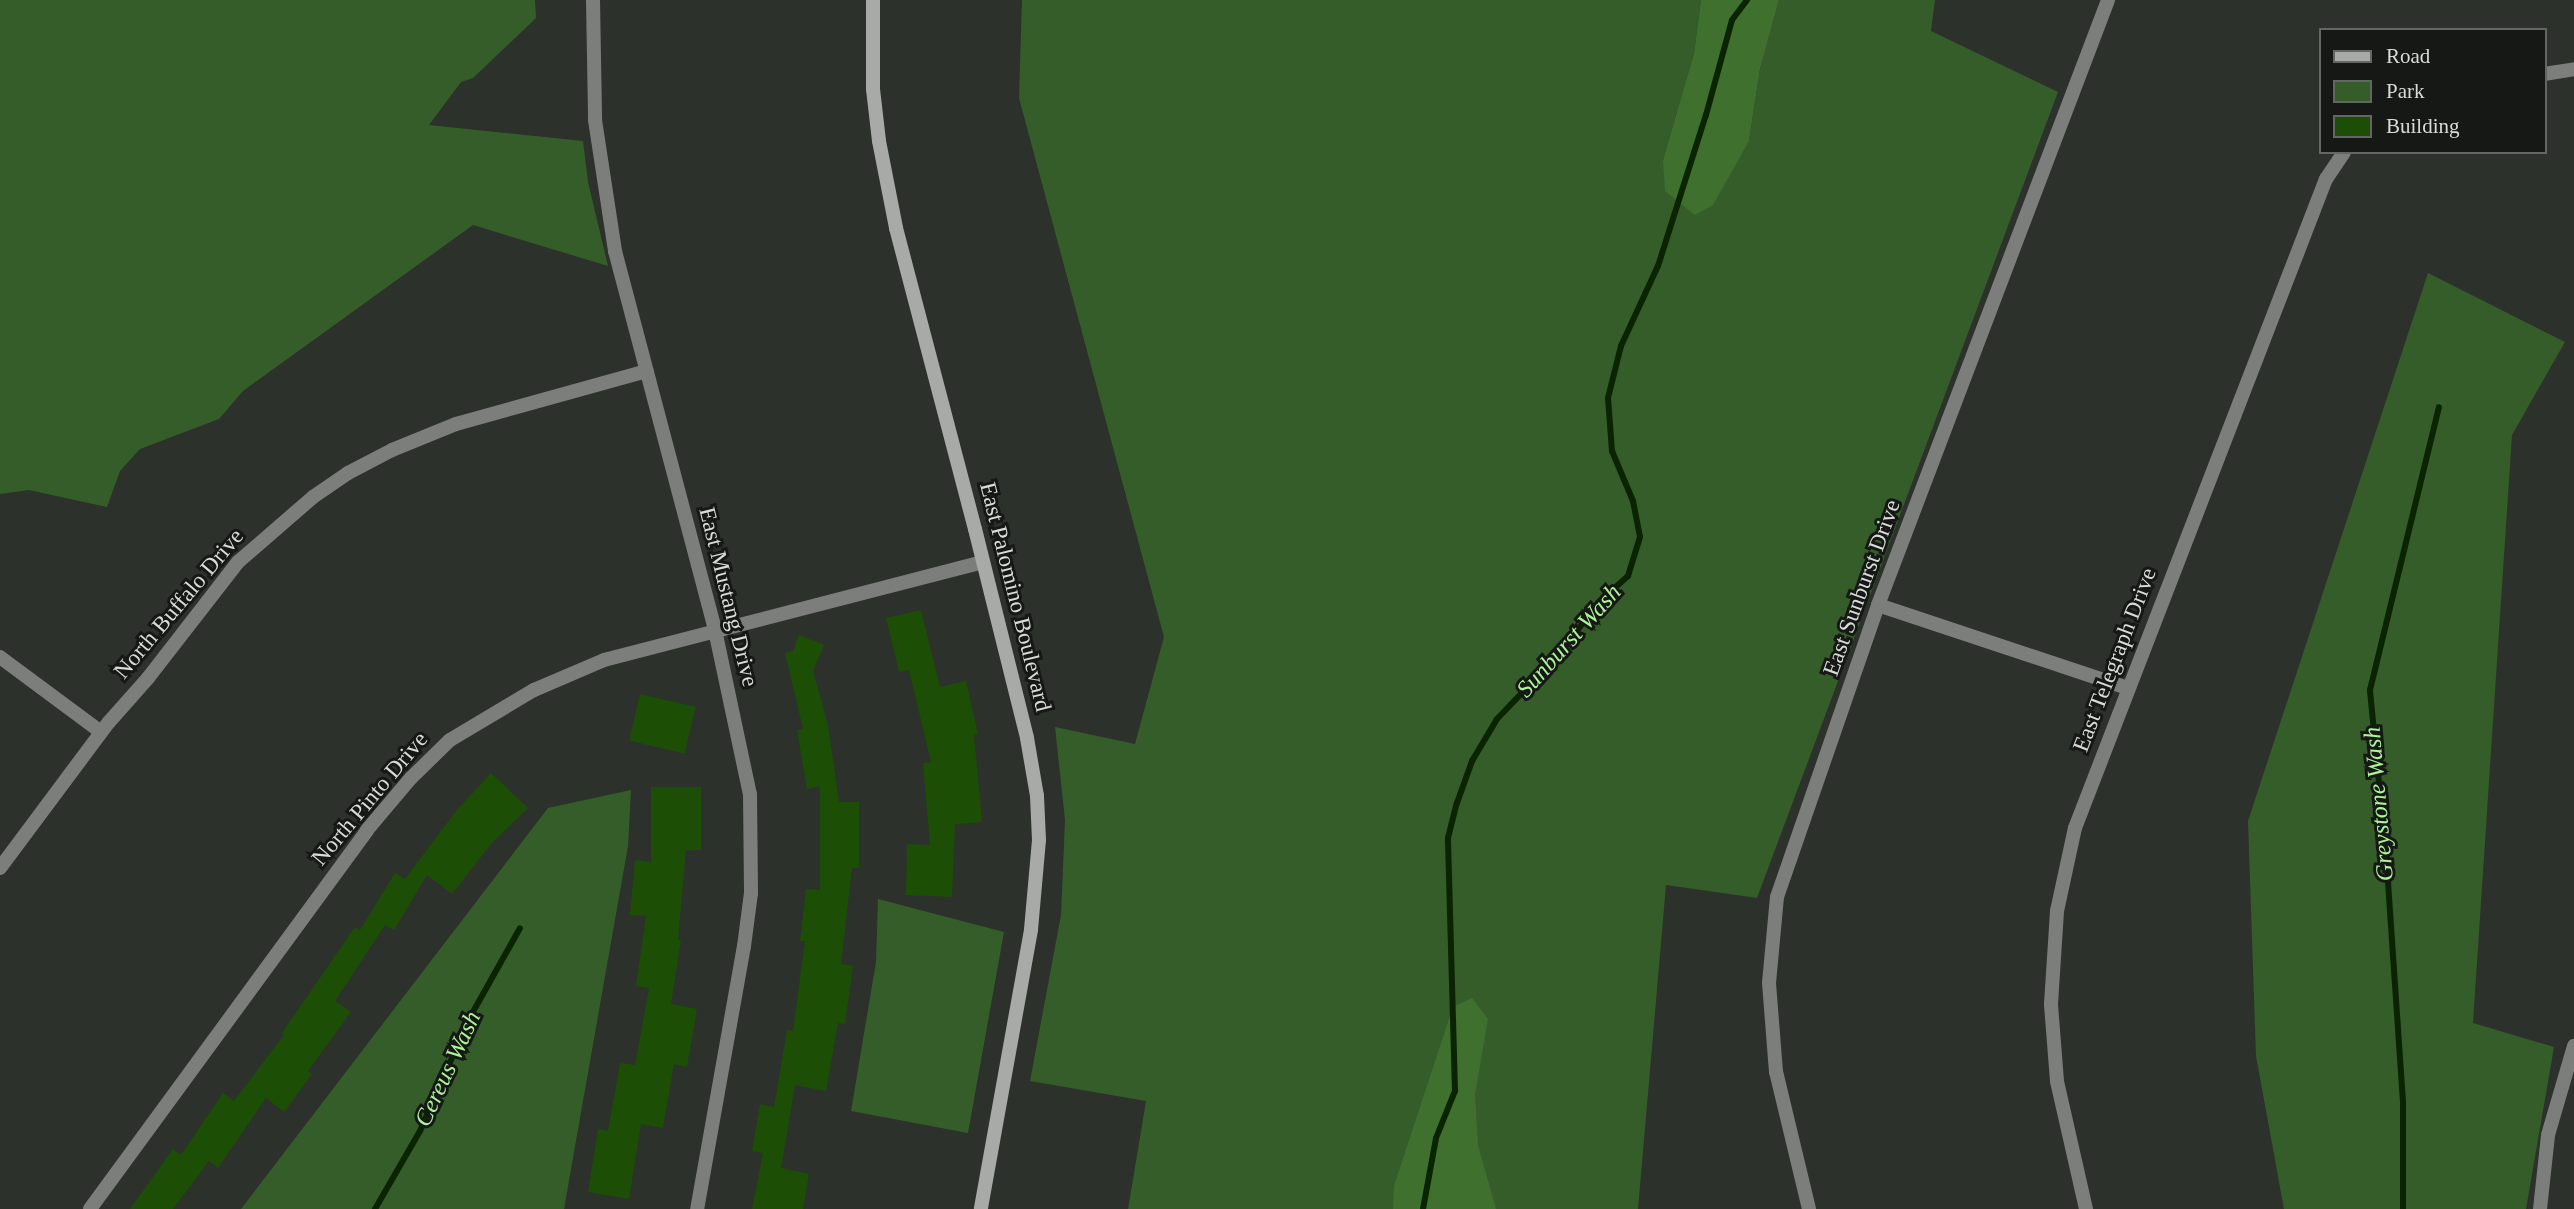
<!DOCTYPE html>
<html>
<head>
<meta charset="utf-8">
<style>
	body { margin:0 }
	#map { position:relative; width:2574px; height:1209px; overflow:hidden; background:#2d312c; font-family:"Times New Roman",serif }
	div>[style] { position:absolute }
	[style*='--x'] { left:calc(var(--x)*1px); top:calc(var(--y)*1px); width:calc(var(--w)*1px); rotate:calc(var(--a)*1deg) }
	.green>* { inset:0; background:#355d29 }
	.forest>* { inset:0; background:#3f702e }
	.stream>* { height:6px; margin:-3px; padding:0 3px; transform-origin:3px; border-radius:3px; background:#0a2402 }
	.building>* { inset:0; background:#1c4e06; transform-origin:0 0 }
	.street>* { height:14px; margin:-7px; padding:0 7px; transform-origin:7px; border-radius:7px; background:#7c7e7b }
	.secondary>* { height:14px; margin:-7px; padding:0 7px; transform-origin:7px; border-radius:7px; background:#a7aaa6 }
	span { translate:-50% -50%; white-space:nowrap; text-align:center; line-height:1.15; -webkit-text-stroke:6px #161816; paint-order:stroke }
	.street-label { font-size:23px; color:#d9dbd8 }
	.water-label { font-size:24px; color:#adf497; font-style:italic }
	.legend { position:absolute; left:2319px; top:28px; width:228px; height:126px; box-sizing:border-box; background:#161816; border:2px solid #646664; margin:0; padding:9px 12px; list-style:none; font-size:21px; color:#d9dbd8 }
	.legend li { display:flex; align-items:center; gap:14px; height:35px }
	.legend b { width:35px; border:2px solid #646664 }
</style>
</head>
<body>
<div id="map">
	<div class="green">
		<i style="clip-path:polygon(0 0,535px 0,536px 18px,473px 78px,461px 82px,429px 125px,583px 141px,588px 182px,608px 266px,473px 225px,243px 391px,219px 419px,140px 449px,120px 471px,107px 507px,29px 490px,0 494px)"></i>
		<i style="clip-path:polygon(1022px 0,1701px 0,1694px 53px,1663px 160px,1749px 141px,1760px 69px,1779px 0,1935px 0,1931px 31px,2058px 92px,1757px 898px,1666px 885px,1638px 1209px,1128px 1209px,1146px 1101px,1030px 1081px,1061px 915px,1065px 820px,1055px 727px,1135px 744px,1164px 637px,1019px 98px)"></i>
		<i style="clip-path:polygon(2428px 273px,2565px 342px,2512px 435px,2473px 1023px,2554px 1047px,2526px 1209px,2284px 1209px,2256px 1056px,2248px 821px)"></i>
		<i style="clip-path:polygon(631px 790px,628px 846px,564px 1209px,241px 1209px,548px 808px)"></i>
		<i style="clip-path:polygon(878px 899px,1004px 932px,968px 1133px,851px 1111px,876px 962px)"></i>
	</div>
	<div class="forest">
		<i style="clip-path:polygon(1701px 0,1779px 0,1760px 69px,1749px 141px,1713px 205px,1695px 215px,1665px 191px,1663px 160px,1694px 53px)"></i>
		<i style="clip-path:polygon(1472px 998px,1488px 1019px,1475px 1095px,1478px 1145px,1496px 1209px,1393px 1209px,1394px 1186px,1453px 1007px)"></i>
	</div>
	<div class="stream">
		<i style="--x:375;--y:1209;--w:90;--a:-60"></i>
		<i style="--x:420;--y:1131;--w:122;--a:-66.4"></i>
		<i style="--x:469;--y:1019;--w:104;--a:-60.7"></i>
		<i style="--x:1423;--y:1209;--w:72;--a:-79.6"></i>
		<i style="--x:1436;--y:1138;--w:51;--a:-68"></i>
		<i style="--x:1455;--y:1091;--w:253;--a:-91.6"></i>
		<i style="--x:1448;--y:838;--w:36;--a:-76"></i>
		<i style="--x:1457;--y:803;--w:45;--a:-70.3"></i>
		<i style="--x:1472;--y:761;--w:49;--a:-59.2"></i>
		<i style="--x:1497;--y:719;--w:91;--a:-46.3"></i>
		<i style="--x:1560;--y:653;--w:64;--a:-52.6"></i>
		<i style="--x:1599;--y:602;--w:39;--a:-42"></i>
		<i style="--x:1628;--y:576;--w:41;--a:-72.9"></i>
		<i style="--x:1640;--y:537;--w:37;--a:-101"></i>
		<i style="--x:1633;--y:501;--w:54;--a:-112.8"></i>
		<i style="--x:1612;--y:451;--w:53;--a:-94.3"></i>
		<i style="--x:1608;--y:398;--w:54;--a:-76"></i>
		<i style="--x:1621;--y:346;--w:88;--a:-65.2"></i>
		<i style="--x:1658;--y:266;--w:158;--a:-72.4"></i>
		<i style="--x:1706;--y:115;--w:98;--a:-74.7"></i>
		<i style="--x:1732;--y:20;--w:25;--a:-53"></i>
		<i style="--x:2403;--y:1209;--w:107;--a:-90"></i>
		<i style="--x:2403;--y:1102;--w:249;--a:-93.9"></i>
		<i style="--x:2386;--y:854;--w:165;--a:-95.6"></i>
		<i style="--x:2370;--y:690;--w:291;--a:-76.3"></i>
	</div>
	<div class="building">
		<i style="clip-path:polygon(921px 610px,940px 687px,966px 681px,978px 734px,974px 735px,982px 822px,955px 824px,952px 897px,906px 895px,907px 844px,930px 845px,923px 763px,931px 762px,909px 670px,899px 672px,886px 618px)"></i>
		<i style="clip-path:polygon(799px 635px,824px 645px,813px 671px,828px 725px,839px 802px,859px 802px,859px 868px,852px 868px,841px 964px,853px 966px,845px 1024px,838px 1023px,826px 1091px,795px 1085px,781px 1168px,809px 1174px,803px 1209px,752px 1209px,763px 1153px,752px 1151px,760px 1104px,774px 1107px,787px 1030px,793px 1031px,805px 941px,800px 941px,806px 889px,820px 890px,820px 786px,807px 789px,797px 730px,803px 729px,785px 653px,793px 651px)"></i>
		<i style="left:640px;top:694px;width:57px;height:48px;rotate:13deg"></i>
		<i style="clip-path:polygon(491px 773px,528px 808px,491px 844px,452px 894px,427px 875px,394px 930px,385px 925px,335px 1001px,351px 1012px,308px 1071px,312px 1074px,284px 1112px,266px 1098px,218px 1168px,209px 1161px,173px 1209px,130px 1209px,173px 1149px,181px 1155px,223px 1093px,234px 1101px,284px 1035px,282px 1033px,355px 927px,360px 930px,395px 873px,405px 879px,456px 811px)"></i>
		<i style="clip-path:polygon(651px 787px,701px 787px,701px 850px,686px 850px,678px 940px,681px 940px,671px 1004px,697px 1009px,687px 1067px,674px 1064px,663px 1128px,641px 1124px,629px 1199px,588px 1192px,598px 1129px,608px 1131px,620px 1063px,635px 1065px,649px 988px,636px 986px,646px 916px,630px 915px,635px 860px,651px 862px)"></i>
	</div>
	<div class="street">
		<i style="--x:593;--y:0;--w:120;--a:89"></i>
		<i style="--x:595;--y:120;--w:133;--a:81.3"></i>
		<i style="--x:615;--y:251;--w:392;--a:75.2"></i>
		<i style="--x:715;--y:630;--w:168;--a:78"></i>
		<i style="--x:750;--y:794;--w:99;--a:89.4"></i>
		<i style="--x:751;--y:893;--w:53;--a:97.5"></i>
		<i style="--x:744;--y:946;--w:267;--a:100.1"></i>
		<i style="--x:2544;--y:74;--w:30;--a:-9"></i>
		<i style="--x:1878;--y:605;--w:263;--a:18.4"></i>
		<i style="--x:0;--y:657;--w:126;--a:36.6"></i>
		<i style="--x:0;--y:868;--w:182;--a:-53.3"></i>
		<i style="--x:109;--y:722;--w:59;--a:-48.4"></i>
		<i style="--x:148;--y:678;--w:147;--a:-52.2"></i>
		<i style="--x:238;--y:562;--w:99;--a:-40.9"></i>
		<i style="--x:313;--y:497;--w:42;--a:-34.4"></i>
		<i style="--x:348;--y:473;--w:50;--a:-27.6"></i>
		<i style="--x:392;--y:450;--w:69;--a:-22.1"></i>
		<i style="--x:456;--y:424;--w:198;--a:-15.5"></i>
		<i style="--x:90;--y:1209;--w:469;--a:-53.8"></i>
		<i style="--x:367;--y:830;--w:68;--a:-49.8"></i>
		<i style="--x:411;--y:778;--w:54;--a:-44.3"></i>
		<i style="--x:450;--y:740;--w:98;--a:-30.8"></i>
		<i style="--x:534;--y:690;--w:76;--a:-23.2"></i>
		<i style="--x:604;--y:660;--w:391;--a:-14.5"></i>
		<i style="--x:1809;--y:1209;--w:141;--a:-103.5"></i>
		<i style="--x:1776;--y:1072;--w:89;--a:-94.5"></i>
		<i style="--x:1769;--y:983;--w:86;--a:-84.7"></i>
		<i style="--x:1777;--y:897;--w:309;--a:-70.9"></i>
		<i style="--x:1878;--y:605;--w:647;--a:-69.18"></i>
		<i style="--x:2086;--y:1209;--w:131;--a:-102.8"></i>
		<i style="--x:2057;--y:1081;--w:77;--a:-94.5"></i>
		<i style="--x:2051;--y:1004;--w:93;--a:-86.3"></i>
		<i style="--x:2057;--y:911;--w:85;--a:-77.8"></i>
		<i style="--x:2075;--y:828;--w:696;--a:-68.86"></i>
		<i style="--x:2326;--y:179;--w:32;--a:-56"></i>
		<i style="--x:2540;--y:1209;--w:74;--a:-83.8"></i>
		<i style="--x:2548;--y:1135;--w:93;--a:-73.7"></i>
	</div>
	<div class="secondary">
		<i style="--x:873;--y:0;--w:89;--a:90"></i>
		<i style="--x:873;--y:89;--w:52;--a:83.4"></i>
		<i style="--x:879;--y:141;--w:89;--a:78.9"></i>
		<i style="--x:896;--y:228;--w:311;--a:75.3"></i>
		<i style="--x:975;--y:529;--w:215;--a:76"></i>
		<i style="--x:1027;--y:738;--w:59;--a:80.2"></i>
		<i style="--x:1037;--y:796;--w:44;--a:87.4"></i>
		<i style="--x:1039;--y:840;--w:90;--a:95.1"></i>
		<i style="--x:1031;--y:930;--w:283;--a:100.2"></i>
	</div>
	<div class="street-label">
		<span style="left:1862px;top:588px;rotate:-70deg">East Sunburst Drive</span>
		<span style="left:728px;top:597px;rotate:76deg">East Mustang Drive</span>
		<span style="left:1015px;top:597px;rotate:76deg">East Palomino Boulevard</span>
		<span style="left:179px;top:604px;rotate:-50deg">North Buffalo Drive</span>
		<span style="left:2115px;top:660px;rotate:-69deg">East Telegraph Drive</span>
		<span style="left:370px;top:799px;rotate:-50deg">North Pinto Drive</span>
	</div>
	<div class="water-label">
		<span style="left:1569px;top:641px;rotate:-48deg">Sunburst Wash</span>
		<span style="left:2379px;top:804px;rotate:-95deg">Greystone Wash</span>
		<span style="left:448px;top:1069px;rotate:-65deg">Cereus Wash</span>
	</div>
	<ul class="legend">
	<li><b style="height:9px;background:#a7aaa6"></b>Road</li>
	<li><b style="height:19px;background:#355d29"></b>Park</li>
	<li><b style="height:19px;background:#1c4e06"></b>Building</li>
	</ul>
</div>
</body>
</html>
